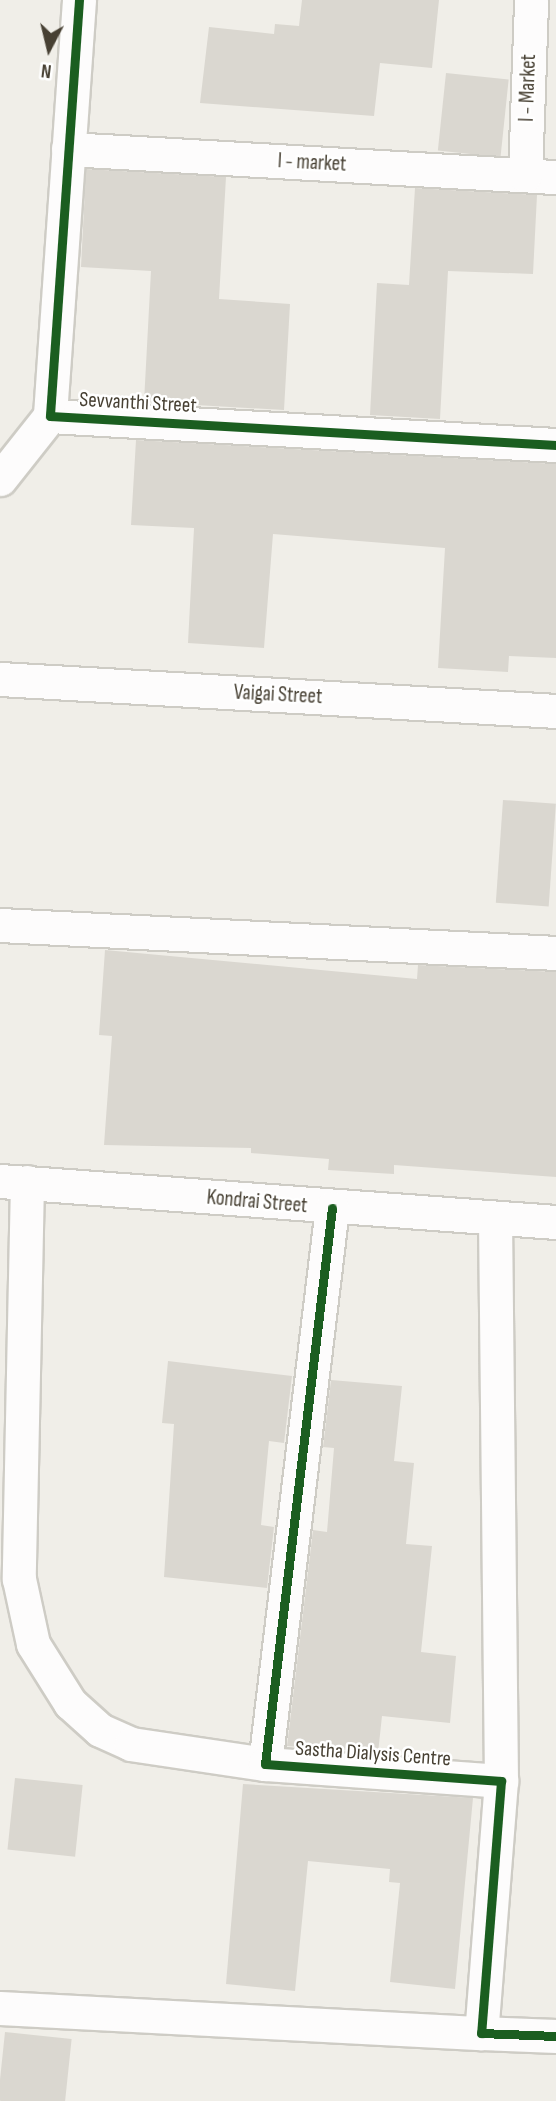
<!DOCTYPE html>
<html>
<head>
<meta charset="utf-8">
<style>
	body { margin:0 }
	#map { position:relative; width:556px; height:2101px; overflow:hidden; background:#f0eee8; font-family:"Sofia Sans Condensed",sans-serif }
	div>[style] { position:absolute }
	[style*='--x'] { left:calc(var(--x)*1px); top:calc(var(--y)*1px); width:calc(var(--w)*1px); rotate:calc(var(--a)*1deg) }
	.building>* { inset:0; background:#dad7d0; transform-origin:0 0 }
	.roads { filter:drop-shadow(2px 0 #ceccc5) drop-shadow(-2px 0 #ceccc5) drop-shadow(0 2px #ceccc5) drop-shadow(0 -2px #ceccc5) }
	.minor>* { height:33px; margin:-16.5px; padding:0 16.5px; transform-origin:16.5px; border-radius:16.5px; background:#fdfcfc }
	.cycleway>* { height:9px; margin:-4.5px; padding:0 4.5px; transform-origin:4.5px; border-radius:4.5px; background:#1b5e20 }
	span { translate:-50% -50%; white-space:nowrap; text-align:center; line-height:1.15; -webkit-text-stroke:5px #fff; paint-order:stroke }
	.street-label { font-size:21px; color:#474033 }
	.north { position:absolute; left:14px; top:14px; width:70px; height:70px; -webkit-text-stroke:5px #fff; paint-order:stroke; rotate:187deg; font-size:19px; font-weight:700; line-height:28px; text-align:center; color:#474033 }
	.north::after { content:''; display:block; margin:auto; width:24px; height:32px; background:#474033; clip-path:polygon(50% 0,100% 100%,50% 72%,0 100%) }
</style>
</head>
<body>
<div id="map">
	<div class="building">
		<i style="clip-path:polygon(302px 0,439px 0,432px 68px,380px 63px,374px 116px,200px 103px,209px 27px,274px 34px,275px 24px,299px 26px)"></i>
		<i style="left:446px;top:73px;width:63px;height:78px;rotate:6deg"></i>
		<i style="clip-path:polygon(86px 169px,226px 177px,219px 299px,290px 304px,284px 410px,144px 402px,151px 271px,81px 267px)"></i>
		<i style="clip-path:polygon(415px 188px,537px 195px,533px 274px,448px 271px,440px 419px,370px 415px,377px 283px,409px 285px)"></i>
		<i style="clip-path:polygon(136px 440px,556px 464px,556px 658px,509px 656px,508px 672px,438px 668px,445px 548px,273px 534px,264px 648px,188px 643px,194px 528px,131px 525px)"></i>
		<i style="left:503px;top:800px;width:53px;height:103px;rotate:4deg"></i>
		<i style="clip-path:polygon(105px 950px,417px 979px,418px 965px,556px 972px,556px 1177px,394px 1165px,394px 1174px,328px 1170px,329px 1159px,251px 1153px,251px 1148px,104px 1145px,112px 1036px,99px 1035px)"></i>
		<i style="clip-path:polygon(168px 1361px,292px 1376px,284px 1443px,269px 1441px,261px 1525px,274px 1527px,267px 1588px,164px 1577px,174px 1424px,162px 1423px)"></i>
		<i style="clip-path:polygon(331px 1380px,402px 1386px,394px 1461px,414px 1463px,406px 1544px,432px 1546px,421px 1652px,456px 1656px,450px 1723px,382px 1716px,378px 1753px,287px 1746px,313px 1530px,327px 1532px,334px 1448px,323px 1447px)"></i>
		<i style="left:15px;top:1778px;width:68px;height:72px;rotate:6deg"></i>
		<i style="clip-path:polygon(243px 1784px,473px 1798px,455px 1989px,390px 1982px,400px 1883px,389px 1882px,390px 1869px,308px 1861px,295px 1991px,226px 1984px)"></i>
		<i style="left:5px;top:2032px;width:67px;height:69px;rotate:6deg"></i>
	</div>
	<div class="roads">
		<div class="minor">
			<i style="--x:79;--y:0;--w:417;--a:94"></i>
			<i style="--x:50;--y:416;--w:507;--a:3.28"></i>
			<i style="--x:68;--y:149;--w:489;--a:3.3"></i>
			<i style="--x:525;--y:175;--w:175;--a:-88"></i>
			<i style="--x:0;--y:479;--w:80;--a:-51.6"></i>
			<i style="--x:0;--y:679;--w:557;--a:3.29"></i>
			<i style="--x:0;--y:925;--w:557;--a:2.88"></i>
			<i style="--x:0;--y:1181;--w:558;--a:4.22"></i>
			<i style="--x:27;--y:1182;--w:397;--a:91.2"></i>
			<i style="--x:19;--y:1579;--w:66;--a:77.8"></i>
			<i style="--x:33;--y:1644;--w:70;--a:57.9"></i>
			<i style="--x:70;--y:1703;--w:40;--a:42"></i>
			<i style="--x:100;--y:1730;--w:34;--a:24"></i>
			<i style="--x:131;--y:1744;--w:135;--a:8.5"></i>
			<i style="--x:332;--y:1208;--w:560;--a:96.87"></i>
			<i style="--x:265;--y:1764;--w:237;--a:4.1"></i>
			<i style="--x:501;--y:1781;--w:253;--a:94.5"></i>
			<i style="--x:481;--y:2033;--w:75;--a:2.3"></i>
			<i style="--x:495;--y:1218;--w:563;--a:89.39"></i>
			<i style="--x:0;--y:2008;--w:482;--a:3"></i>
		</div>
	</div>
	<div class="cycleway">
		<i style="--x:79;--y:0;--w:417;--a:94"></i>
		<i style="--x:50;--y:416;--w:507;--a:3.28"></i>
		<i style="--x:332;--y:1208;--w:560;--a:96.87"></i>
		<i style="--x:265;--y:1764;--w:237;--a:4.1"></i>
		<i style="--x:501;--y:1781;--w:253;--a:94.5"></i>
		<i style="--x:481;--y:2033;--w:75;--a:2.3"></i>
	</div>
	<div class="street-label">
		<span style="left:528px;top:88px;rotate:-88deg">I - Market</span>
		<span style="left:312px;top:163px;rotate:3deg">I - market</span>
		<span style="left:138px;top:403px;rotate:3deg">Sevvanthi Street</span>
		<span style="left:278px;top:695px;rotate:3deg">Vaigai Street</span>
		<span style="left:257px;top:1202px;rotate:5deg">Kondrai Street</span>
		<span style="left:373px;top:1754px;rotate:4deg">Sastha Dialysis Centre</span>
	</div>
	<div class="north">N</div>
</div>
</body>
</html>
